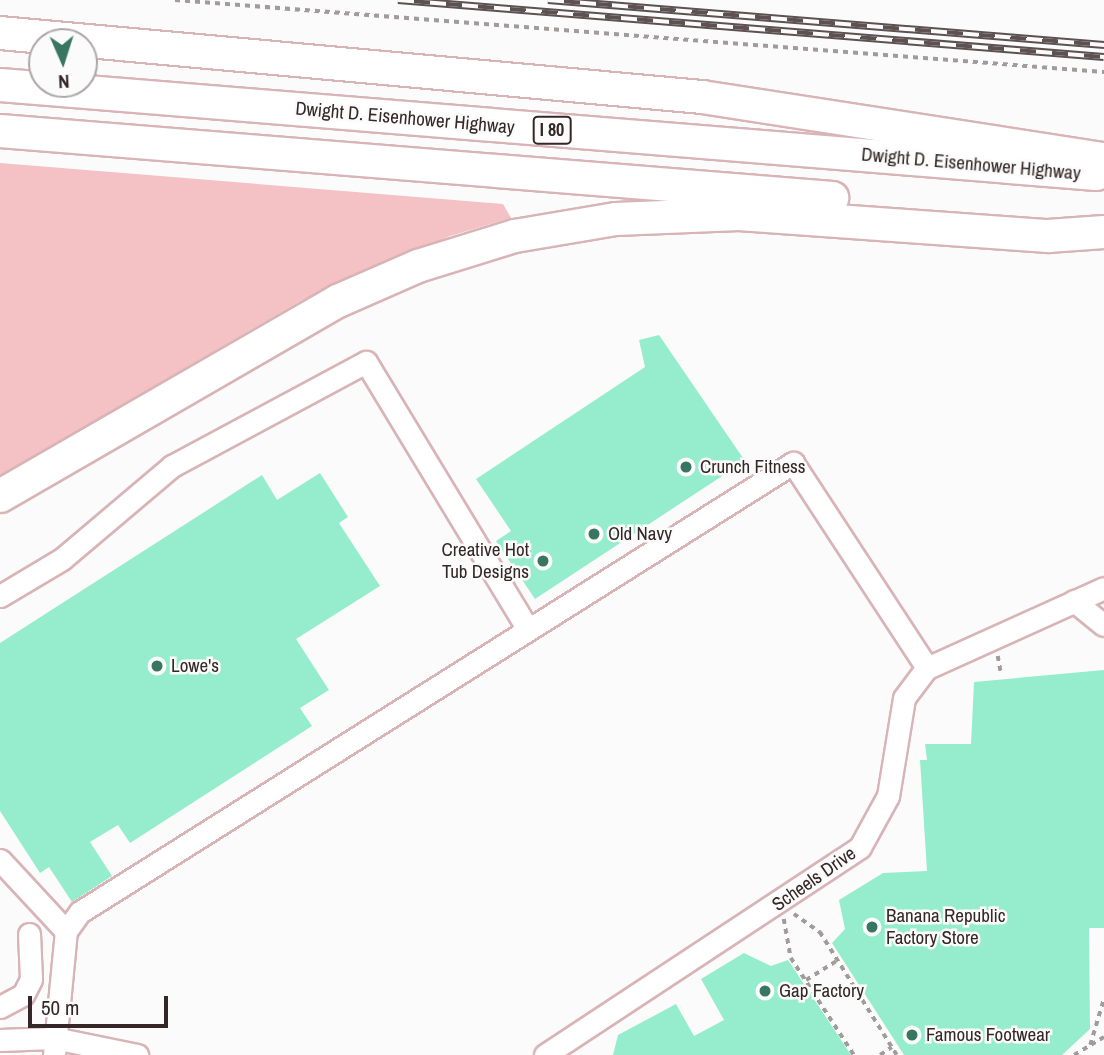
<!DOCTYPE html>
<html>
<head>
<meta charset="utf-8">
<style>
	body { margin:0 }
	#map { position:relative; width:1104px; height:1055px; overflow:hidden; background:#fbfbfb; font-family:"Archivo Narrow",sans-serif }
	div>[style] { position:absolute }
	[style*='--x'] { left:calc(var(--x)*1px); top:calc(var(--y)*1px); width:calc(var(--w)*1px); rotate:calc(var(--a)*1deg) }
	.green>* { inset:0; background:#f4c1c5 }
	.building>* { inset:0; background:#95edce }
	.path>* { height:3.5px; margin-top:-1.75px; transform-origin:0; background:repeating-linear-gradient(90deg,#a19b9b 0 5px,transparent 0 10px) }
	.roads { filter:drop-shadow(2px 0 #d8b4b7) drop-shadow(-2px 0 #d8b4b7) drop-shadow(0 2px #d8b4b7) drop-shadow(0 -2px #d8b4b7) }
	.minor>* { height:21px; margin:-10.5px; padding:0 10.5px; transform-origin:10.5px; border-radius:10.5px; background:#fff }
	.highway>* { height:32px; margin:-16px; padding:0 16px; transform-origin:16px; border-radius:16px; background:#fff }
	.rail>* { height:8px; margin-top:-4px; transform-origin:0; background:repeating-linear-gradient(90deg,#fbfbfb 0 16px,#5d5152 0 32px); box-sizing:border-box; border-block:2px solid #5d5152 }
	.dots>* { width:19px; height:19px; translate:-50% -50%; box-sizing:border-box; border:4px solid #fbfbfb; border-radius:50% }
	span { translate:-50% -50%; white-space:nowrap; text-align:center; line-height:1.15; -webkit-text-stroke:5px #fbfbfb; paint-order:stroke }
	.shield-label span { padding:2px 5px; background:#fbfbfb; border:2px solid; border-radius:5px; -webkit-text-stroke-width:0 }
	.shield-label { font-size:18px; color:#352728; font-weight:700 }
	.street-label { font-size:19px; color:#352728 }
	.poi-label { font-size:19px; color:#352728 }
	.left { translate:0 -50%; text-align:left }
	.right { translate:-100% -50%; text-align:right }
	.north { position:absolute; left:28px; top:28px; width:70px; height:70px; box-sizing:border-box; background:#fbfbfb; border:2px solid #aca6a7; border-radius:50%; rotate:177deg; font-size:19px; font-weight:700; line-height:28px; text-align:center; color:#352728 }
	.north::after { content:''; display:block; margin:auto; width:24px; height:32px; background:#397661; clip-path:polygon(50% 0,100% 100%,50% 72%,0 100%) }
	.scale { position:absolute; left:28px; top:996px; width:140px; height:32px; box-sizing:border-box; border:4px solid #352728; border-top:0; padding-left:9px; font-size:21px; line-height:24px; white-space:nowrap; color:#352728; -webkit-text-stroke:5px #fbfbfb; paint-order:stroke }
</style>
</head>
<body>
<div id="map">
	<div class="green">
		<i style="clip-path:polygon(0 163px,503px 204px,511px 218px,450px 236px,302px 300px,0 476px)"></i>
	</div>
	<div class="building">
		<i style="clip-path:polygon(659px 335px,745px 461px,535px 599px,496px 541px,511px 531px,476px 479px,645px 367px,639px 340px)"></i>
		<i style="clip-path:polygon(320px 473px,348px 517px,339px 523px,380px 586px,296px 639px,329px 690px,300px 708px,312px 726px,130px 843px,118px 825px,90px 842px,112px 876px,72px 902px,49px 867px,40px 873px,0 811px,0 643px,262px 475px,277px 500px)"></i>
		<i style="clip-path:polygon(1104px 670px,1104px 928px,1089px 928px,1090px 1029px,1062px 1055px,904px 1055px,832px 943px,845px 929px,839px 900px,883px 873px,927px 871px,920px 760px,927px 760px,925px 744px,971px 744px,974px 682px)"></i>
		<i style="clip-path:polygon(744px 953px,771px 966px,788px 960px,851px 1055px,613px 1055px,618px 1035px,676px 1004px,694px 1036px,724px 1020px,701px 979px)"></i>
	</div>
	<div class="path">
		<i style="--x:175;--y:0;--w:932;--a:4.43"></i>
		<i style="--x:998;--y:656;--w:17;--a:80"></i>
		<i style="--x:794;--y:914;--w:32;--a:35"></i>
		<i style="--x:820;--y:932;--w:145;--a:58"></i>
		<i style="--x:784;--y:919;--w:40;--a:80"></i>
		<i style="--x:791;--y:958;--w:116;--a:57"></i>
		<i style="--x:806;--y:980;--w:36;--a:-32"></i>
		<i style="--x:1090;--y:1045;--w:49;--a:-73.4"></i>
		<i style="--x:880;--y:1055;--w:14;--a:-34"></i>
		<i style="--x:1074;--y:1055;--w:35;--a:-31"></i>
	</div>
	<div class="roads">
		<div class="minor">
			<i style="--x:0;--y:596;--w:72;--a:-30.8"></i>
			<i style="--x:62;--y:559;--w:144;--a:-40.2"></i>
			<i style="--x:172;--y:466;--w:220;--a:-28.2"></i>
			<i style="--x:366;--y:362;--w:309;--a:58.8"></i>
			<i style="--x:1074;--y:601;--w:38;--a:39"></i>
			<i style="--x:0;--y:860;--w:97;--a:47.1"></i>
			<i style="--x:0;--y:1007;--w:26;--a:-28"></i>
			<i style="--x:23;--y:995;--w:18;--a:-63"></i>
			<i style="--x:31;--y:979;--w:45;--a:-92.5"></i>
			<i style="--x:0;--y:1040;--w:54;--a:-2.1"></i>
			<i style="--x:54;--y:1038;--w:85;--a:11.6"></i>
			<i style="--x:54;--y:1055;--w:125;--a:-84.5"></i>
			<i style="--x:66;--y:931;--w:24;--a:-54"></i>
			<i style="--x:80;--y:912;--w:843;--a:-32.2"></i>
			<i style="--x:793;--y:463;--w:245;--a:56.8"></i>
			<i style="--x:545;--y:1055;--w:377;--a:-33.4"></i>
			<i style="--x:860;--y:847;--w:58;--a:-61.2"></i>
			<i style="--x:888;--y:796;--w:99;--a:-80.7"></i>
			<i style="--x:904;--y:698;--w:38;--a:-53"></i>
			<i style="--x:927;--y:668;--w:194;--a:-24.3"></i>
		</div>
		<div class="highway">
			<i style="--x:0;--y:33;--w:705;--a:5.21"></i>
			<i style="--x:702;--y:97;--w:407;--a:8.8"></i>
			<i style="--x:0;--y:85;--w:1100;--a:4.64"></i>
			<i style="--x:0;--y:131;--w:835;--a:4.6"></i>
			<i style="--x:0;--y:496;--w:390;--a:-30"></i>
			<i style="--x:338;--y:301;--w:87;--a:-23.6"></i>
			<i style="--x:418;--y:266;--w:102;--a:-17.2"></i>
			<i style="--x:515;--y:236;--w:102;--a:-9.6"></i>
			<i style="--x:616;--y:219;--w:123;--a:-2.3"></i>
			<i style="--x:739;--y:214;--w:310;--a:4.1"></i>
			<i style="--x:1048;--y:236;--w:56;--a:-4.1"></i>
		</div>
	</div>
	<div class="rail">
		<i style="--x:398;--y:0;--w:708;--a:4.62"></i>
		<i style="--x:548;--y:0;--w:558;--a:4.63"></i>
	</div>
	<div class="dots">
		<i style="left:686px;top:467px;background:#397661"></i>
		<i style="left:594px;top:534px;background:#397661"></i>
		<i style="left:543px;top:561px;background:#397661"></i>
		<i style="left:157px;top:666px;background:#397661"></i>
		<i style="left:872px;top:927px;background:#397661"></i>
		<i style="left:765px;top:991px;background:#397661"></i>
		<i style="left:912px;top:1035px;background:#397661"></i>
	</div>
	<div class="shield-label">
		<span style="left:552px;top:130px">I 80</span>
	</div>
	<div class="street-label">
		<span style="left:405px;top:118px;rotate:5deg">Dwight D. Eisenhower Highway</span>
		<span style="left:971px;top:164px;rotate:5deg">Dwight D. Eisenhower Highway</span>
		<span style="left:814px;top:879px;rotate:-35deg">Scheels Drive</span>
	</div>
	<div class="poi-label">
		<span class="left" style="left:700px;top:467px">Crunch Fitness</span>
		<span class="left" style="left:608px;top:534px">Old Navy</span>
		<span class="right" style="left:529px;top:561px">Creative Hot<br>Tub Designs</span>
		<span class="left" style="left:171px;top:666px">Lowe's</span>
		<span class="left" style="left:886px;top:927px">Banana Republic<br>Factory Store</span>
		<span class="left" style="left:779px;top:991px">Gap Factory</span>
		<span class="left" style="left:926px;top:1035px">Famous Footwear</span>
	</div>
	<div class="north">N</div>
	<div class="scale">50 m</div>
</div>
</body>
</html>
